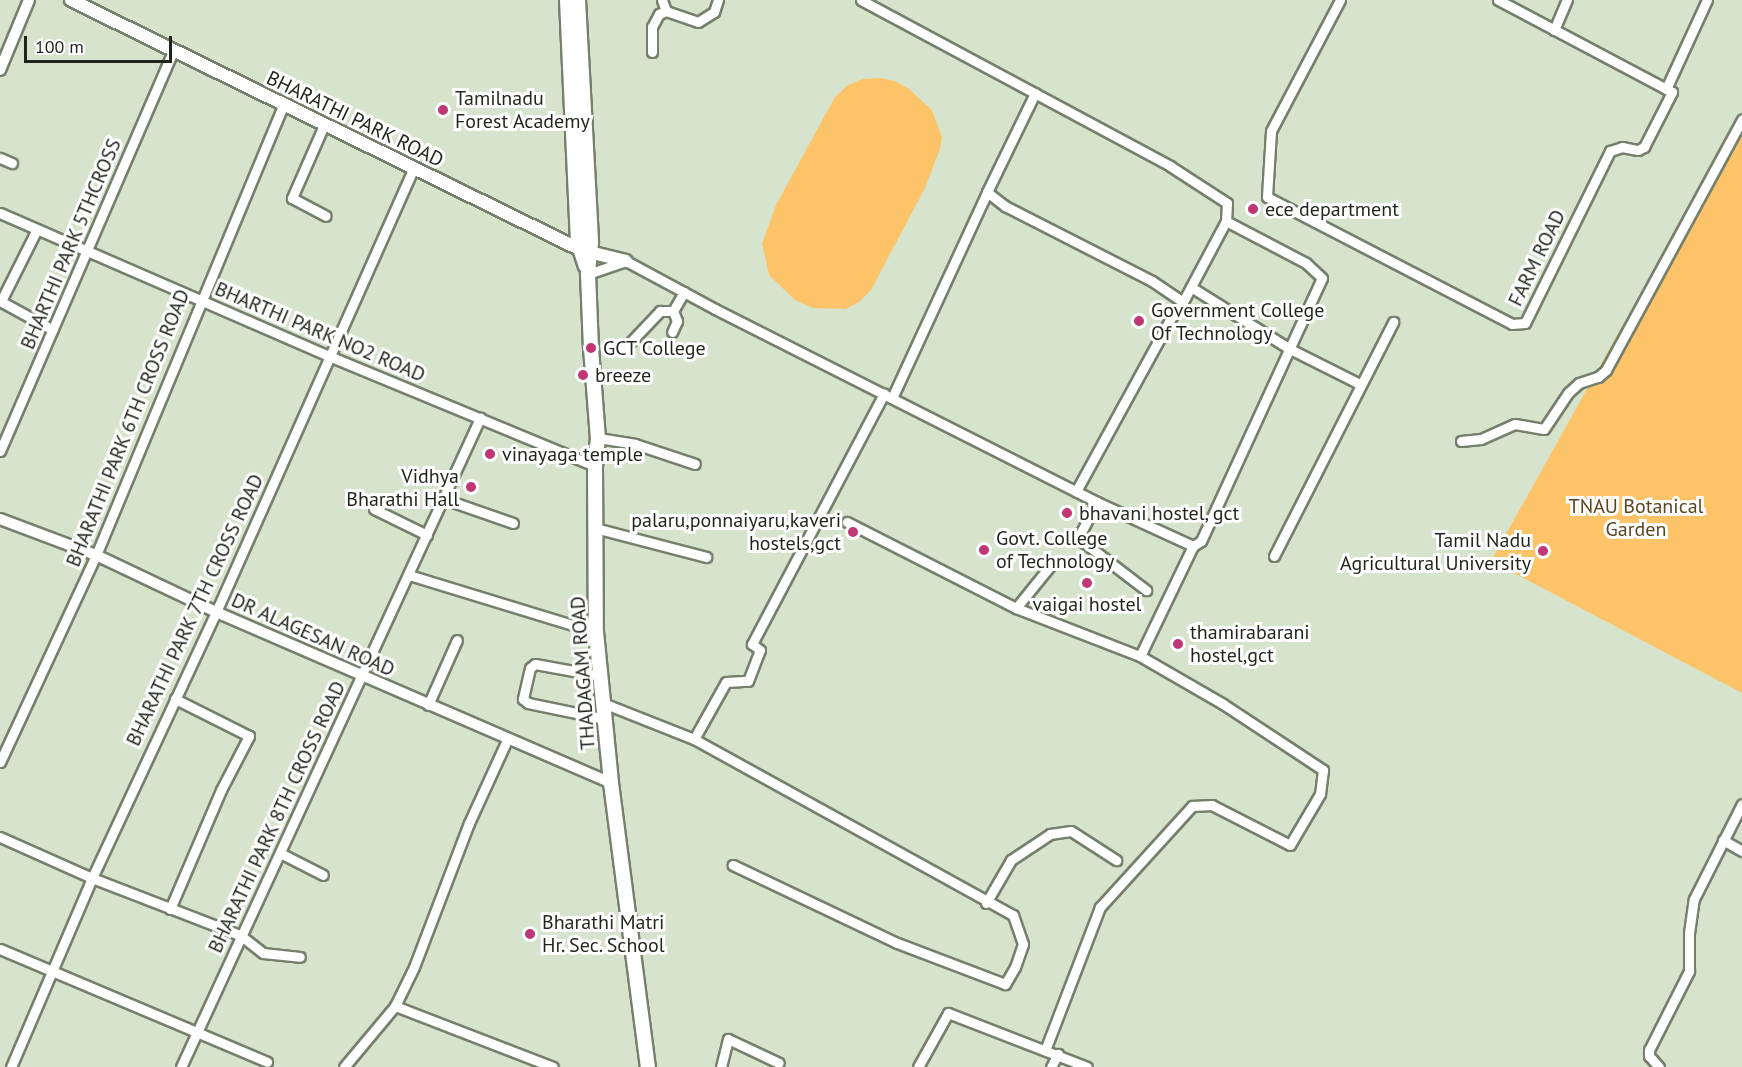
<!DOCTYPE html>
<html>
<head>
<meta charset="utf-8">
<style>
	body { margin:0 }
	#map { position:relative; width:1742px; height:1067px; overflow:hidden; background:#d7e4cd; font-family:"PT Sans",sans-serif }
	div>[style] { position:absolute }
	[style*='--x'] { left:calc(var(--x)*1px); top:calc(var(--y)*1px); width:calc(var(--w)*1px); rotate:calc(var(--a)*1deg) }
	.green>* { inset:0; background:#fcc369 }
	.roads { filter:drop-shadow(2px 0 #75806c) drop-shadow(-2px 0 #75806c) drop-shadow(0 2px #75806c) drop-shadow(0 -2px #75806c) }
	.minor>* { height:9px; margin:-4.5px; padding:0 4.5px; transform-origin:4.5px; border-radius:4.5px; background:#fff }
	.tertiary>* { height:10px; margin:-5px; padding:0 5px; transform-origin:5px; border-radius:5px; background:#fff }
	.secondary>* { height:12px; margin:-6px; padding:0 6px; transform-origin:6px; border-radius:6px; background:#fff }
	.primary>* { height:14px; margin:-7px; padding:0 7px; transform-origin:7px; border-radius:7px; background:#fff }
	.dots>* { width:16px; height:16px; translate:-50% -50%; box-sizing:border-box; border:3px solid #fff; border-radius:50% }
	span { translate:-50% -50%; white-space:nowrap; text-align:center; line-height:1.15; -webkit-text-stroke:6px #fff; paint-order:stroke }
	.poi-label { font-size:20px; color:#1f241c }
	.left { translate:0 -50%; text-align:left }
	.right { translate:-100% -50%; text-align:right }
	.street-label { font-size:20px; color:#1f241c }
	.park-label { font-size:20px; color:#5c451e }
	.scale { position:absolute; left:24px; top:36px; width:148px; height:27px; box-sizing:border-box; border:3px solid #1f241c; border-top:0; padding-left:8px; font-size:18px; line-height:21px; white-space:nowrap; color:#1f241c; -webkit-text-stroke:4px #fff; paint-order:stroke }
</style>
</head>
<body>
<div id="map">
	<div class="green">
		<i style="clip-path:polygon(880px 78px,895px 81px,909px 89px,932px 110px,942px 137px,940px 149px,925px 188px,871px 290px,859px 302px,846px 309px,813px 308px,795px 300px,769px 275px,762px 244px,776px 205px,835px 97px,848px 85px,863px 79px)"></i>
		<i style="clip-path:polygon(1731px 131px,1742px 137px,1742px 693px,1491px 561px)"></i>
	</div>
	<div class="roads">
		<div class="minor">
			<i style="--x:861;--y:0;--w:351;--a:28.2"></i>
			<i style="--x:1170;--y:166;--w:68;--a:33"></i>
			<i style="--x:1227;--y:203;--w:18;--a:93"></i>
			<i style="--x:1226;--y:221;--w:92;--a:118"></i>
			<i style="--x:1340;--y:0;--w:148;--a:117.8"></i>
			<i style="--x:1271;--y:131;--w:66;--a:93.5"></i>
			<i style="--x:1267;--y:197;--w:276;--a:27.4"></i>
			<i style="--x:1512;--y:324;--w:13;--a:-4"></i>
			<i style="--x:1525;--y:323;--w:192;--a:-63.7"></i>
			<i style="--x:1610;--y:151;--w:13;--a:-18"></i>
			<i style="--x:1622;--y:147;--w:16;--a:11"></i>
			<i style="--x:1638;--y:150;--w:7;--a:-27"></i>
			<i style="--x:1644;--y:147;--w:62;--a:-63"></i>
			<i style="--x:1672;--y:92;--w:197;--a:-152.1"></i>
			<i style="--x:666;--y:11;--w:34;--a:19"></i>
			<i style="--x:698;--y:22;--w:19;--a:-32"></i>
			<i style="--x:714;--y:12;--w:13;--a:-72"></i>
			<i style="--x:1554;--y:30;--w:33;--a:-67"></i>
			<i style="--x:652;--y:52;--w:25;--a:-90"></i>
			<i style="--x:652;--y:27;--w:15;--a:-62"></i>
			<i style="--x:659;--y:14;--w:8;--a:-23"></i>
			<i style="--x:666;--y:11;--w:12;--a:-110"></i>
			<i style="--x:1666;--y:89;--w:98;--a:-65.3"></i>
			<i style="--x:324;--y:125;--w:80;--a:113.7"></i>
			<i style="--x:292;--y:198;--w:38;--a:28"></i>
			<i style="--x:0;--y:158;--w:13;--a:23"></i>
			<i style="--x:987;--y:192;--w:110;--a:-64.1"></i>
			<i style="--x:0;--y:213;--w:359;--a:23.5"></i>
			<i style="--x:329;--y:356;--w:288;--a:22.5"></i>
			<i style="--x:588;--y:274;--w:40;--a:-18.9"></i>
			<i style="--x:626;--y:261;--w:101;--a:28.3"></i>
			<i style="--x:715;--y:309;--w:428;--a:26.8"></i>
			<i style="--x:1097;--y:502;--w:106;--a:24.6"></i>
			<i style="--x:1193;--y:546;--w:9;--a:-32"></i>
			<i style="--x:1201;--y:541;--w:289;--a:-65.3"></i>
			<i style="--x:1322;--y:278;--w:22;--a:-137"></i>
			<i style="--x:1306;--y:263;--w:90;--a:-152.3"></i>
			<i style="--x:1191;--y:287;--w:117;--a:32.1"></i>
			<i style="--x:1290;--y:349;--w:78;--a:26.6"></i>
			<i style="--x:0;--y:301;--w:60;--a:28.7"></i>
			<i style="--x:1;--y:301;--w:80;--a:-63.4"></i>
			<i style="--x:673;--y:311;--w:22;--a:-60"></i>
			<i style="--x:623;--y:350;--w:54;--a:-46.5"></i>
			<i style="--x:660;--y:311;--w:13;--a:0"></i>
			<i style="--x:673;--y:311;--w:11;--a:68"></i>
			<i style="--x:677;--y:321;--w:12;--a:114"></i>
			<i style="--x:892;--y:398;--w:227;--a:-65.2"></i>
			<i style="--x:987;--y:192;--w:23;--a:38"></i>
			<i style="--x:1005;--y:206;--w:165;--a:27"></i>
			<i style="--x:1152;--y:281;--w:37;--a:34"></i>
			<i style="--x:1183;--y:302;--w:18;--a:128"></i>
			<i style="--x:1172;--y:316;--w:200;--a:118.7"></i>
			<i style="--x:598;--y:438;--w:37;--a:9"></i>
			<i style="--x:635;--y:444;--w:63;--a:18.4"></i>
			<i style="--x:1461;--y:441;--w:20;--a:-6"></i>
			<i style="--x:1481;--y:439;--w:37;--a:-24"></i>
			<i style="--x:1515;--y:424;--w:29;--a:10"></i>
			<i style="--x:1544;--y:429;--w:43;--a:-56.3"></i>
			<i style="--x:1568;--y:393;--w:15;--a:-42"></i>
			<i style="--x:1579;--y:383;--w:20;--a:-18"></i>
			<i style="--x:1598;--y:377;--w:11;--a:-41"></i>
			<i style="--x:1606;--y:370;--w:285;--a:-61.5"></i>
			<i style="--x:0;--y:451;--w:436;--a:-66.6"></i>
			<i style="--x:444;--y:499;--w:73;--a:19.2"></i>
			<i style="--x:1097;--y:502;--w:41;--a:117.8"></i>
			<i style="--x:1078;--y:538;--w:86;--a:37.4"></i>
			<i style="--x:374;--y:509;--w:59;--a:26.1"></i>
			<i style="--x:847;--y:522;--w:190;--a:27"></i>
			<i style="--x:1016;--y:608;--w:133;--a:21.2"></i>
			<i style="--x:1140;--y:656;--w:96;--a:30"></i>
			<i style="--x:1223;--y:704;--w:120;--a:33.4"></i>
			<i style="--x:1323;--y:770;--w:24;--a:97"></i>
			<i style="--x:1320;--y:794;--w:59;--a:120.5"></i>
			<i style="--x:1290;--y:845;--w:88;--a:-152.9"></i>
			<i style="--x:1212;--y:805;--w:20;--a:177"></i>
			<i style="--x:1192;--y:806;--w:137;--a:132.3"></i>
			<i style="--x:1100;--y:907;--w:153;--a:111"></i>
			<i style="--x:595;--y:528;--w:115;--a:14.6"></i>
			<i style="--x:1274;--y:556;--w:263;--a:-63"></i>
			<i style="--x:409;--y:575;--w:195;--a:17"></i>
			<i style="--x:1016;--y:608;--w:60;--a:-51"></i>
			<i style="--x:1140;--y:656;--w:122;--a:-64.3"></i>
			<i style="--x:601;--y:676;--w:67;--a:-169.7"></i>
			<i style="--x:535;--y:664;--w:6;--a:141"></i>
			<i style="--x:530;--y:668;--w:32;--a:103"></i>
			<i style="--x:523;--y:699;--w:6;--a:39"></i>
			<i style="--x:528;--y:703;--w:79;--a:11.7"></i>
			<i style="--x:603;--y:703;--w:98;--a:21.6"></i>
			<i style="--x:694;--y:739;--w:364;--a:28.9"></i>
			<i style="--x:1013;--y:915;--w:31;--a:71"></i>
			<i style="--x:1023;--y:944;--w:24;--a:109"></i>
			<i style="--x:1015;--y:967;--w:20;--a:120"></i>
			<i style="--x:1005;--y:984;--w:116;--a:-159.2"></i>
			<i style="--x:897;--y:943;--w:182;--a:-154.6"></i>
			<i style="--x:428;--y:705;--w:71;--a:-66"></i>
			<i style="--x:694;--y:739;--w:65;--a:-60.7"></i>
			<i style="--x:726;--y:682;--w:22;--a:-3"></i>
			<i style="--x:748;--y:681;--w:33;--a:-69"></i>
			<i style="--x:760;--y:650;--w:10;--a:-143"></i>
			<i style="--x:752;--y:644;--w:283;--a:-62.2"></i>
			<i style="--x:0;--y:762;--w:228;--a:-65.1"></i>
			<i style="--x:96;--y:555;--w:487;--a:-67.4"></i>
			<i style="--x:0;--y:837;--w:101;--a:24"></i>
			<i style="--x:92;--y:878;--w:159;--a:21.1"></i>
			<i style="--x:240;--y:935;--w:29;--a:38"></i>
			<i style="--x:263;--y:953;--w:37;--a:6"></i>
			<i style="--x:1723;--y:840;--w:22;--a:30"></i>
			<i style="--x:280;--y:853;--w:48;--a:27.1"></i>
			<i style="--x:986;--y:903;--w:50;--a:-59.8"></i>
			<i style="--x:1011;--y:860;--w:47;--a:-33.7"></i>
			<i style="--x:1050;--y:834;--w:21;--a:-8"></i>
			<i style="--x:1071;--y:831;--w:54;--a:32.8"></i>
			<i style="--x:170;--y:909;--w:129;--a:-66.8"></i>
			<i style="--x:221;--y:790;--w:61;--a:-62.6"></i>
			<i style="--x:249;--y:736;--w:83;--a:-153.4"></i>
			<i style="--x:0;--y:949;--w:290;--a:22.9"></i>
			<i style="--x:395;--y:1006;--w:43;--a:-64"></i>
			<i style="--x:414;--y:967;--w:154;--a:-69.1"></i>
			<i style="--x:469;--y:823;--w:91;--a:-65.4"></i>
			<i style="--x:11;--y:1067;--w:206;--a:-66.8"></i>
			<i style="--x:92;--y:878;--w:293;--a:-65"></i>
			<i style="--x:216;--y:612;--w:485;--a:-66"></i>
			<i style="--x:181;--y:1067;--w:715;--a:-65.26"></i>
			<i style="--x:344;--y:1067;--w:80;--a:-50.1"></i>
			<i style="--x:395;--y:1006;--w:169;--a:21.1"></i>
			<i style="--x:721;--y:1067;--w:29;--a:-76"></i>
			<i style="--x:728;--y:1039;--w:56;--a:25.2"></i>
			<i style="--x:918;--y:1067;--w:62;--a:-60.9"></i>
			<i style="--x:948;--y:1013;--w:149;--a:21.2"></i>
			<i style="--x:1051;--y:1067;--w:15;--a:-62"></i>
			<i style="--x:1659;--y:1067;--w:15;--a:-132"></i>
			<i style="--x:1649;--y:1056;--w:6;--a:-90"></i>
			<i style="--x:1649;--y:1050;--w:89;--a:-63.1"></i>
			<i style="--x:1689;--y:971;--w:38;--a:-90"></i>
			<i style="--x:1689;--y:933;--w:34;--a:-82"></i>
			<i style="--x:1694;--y:899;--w:106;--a:-63.2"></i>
		</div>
		<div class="tertiary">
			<i style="--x:0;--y:70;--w:76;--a:-67.5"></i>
			<i style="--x:0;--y:519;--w:103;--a:20.6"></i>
			<i style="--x:96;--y:555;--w:133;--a:25.4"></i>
			<i style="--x:216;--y:612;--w:430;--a:23.4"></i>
		</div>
		<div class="secondary">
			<i style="--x:71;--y:0;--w:568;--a:26.11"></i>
			<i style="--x:581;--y:250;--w:46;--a:13.7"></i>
		</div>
		<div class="primary">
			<i style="--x:567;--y:0;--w:242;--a:87.4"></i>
			<i style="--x:578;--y:242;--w:25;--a:72"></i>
			<i style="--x:578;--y:0;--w:243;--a:86.9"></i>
			<i style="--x:591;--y:243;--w:31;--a:96"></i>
			<i style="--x:588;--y:274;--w:74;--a:87.7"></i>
			<i style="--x:591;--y:348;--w:90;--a:85.6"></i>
			<i style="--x:598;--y:438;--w:28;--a:96"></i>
			<i style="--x:595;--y:466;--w:166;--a:89.7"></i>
			<i style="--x:596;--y:632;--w:152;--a:84.3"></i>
			<i style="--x:611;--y:783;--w:286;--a:82.6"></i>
		</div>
	</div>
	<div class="dots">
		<i style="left:443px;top:110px;background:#bf3774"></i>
		<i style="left:1253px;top:209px;background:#bf3774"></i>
		<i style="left:1139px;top:321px;background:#bf3774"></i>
		<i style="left:591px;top:348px;background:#bf3774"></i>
		<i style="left:583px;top:375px;background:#bf3774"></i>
		<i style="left:490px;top:454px;background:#bf3774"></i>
		<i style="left:471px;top:487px;background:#bf3774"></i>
		<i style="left:1067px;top:513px;background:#bf3774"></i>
		<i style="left:853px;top:532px;background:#bf3774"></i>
		<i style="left:984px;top:550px;background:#bf3774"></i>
		<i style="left:1543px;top:551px;background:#bf3774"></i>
		<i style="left:1087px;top:583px;background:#bf3774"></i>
		<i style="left:1178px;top:644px;background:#bf3774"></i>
		<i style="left:530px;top:934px;background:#bf3774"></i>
	</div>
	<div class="poi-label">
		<span class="left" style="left:455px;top:110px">Tamilnadu<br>Forest Academy</span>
		<span class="left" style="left:1265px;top:209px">ece department</span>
		<span class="left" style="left:1151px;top:322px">Government College<br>Of Technology</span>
		<span class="left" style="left:603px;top:348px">GCT College</span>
		<span class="left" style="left:595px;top:375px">breeze</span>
		<span class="left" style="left:502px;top:454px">vinayaga temple</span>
		<span class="right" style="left:459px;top:488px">Vidhya<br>Bharathi Hall</span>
		<span class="left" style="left:1079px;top:513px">bhavani hostel, gct</span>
		<span class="right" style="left:841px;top:532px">palaru,ponnaiyaru,kaveri<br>hostels,gct</span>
		<span class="left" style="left:996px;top:550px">Govt. College<br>of Technology</span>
		<span class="right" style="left:1531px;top:552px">Tamil Nadu<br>Agricultural University</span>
		<span style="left:1087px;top:604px">vaigai hostel</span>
		<span class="left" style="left:1190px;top:644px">thamirabarani<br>hostel,gct</span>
		<span class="left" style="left:542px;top:934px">Bharathi Matri<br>Hr. Sec. School</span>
	</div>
	<div class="street-label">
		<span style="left:355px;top:119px;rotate:26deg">BHARATHI PARK ROAD</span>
		<span style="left:71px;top:244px;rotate:-67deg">BHARTHI PARK 5THCROSS</span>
		<span style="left:1537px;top:258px;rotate:-64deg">FARM ROAD</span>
		<span style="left:320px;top:332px;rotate:23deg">BHARTHI PARK NO2 ROAD</span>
		<span style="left:128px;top:428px;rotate:-68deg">BHARATHI PARK 6TH CROSS ROAD</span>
		<span style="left:195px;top:610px;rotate:-65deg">BHARATHI PARK 7TH CROSS ROAD</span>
		<span style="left:313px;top:635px;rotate:24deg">DR ALAGESAN ROAD</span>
		<span style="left:583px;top:673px;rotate:-94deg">THADAGAM ROAD</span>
		<span style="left:277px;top:817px;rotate:-65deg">BHARATHI PARK 8TH CROSS ROAD</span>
	</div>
	<div class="park-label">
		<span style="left:1636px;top:518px">TNAU Botanical<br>Garden</span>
	</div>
	<div class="scale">100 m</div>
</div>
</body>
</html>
